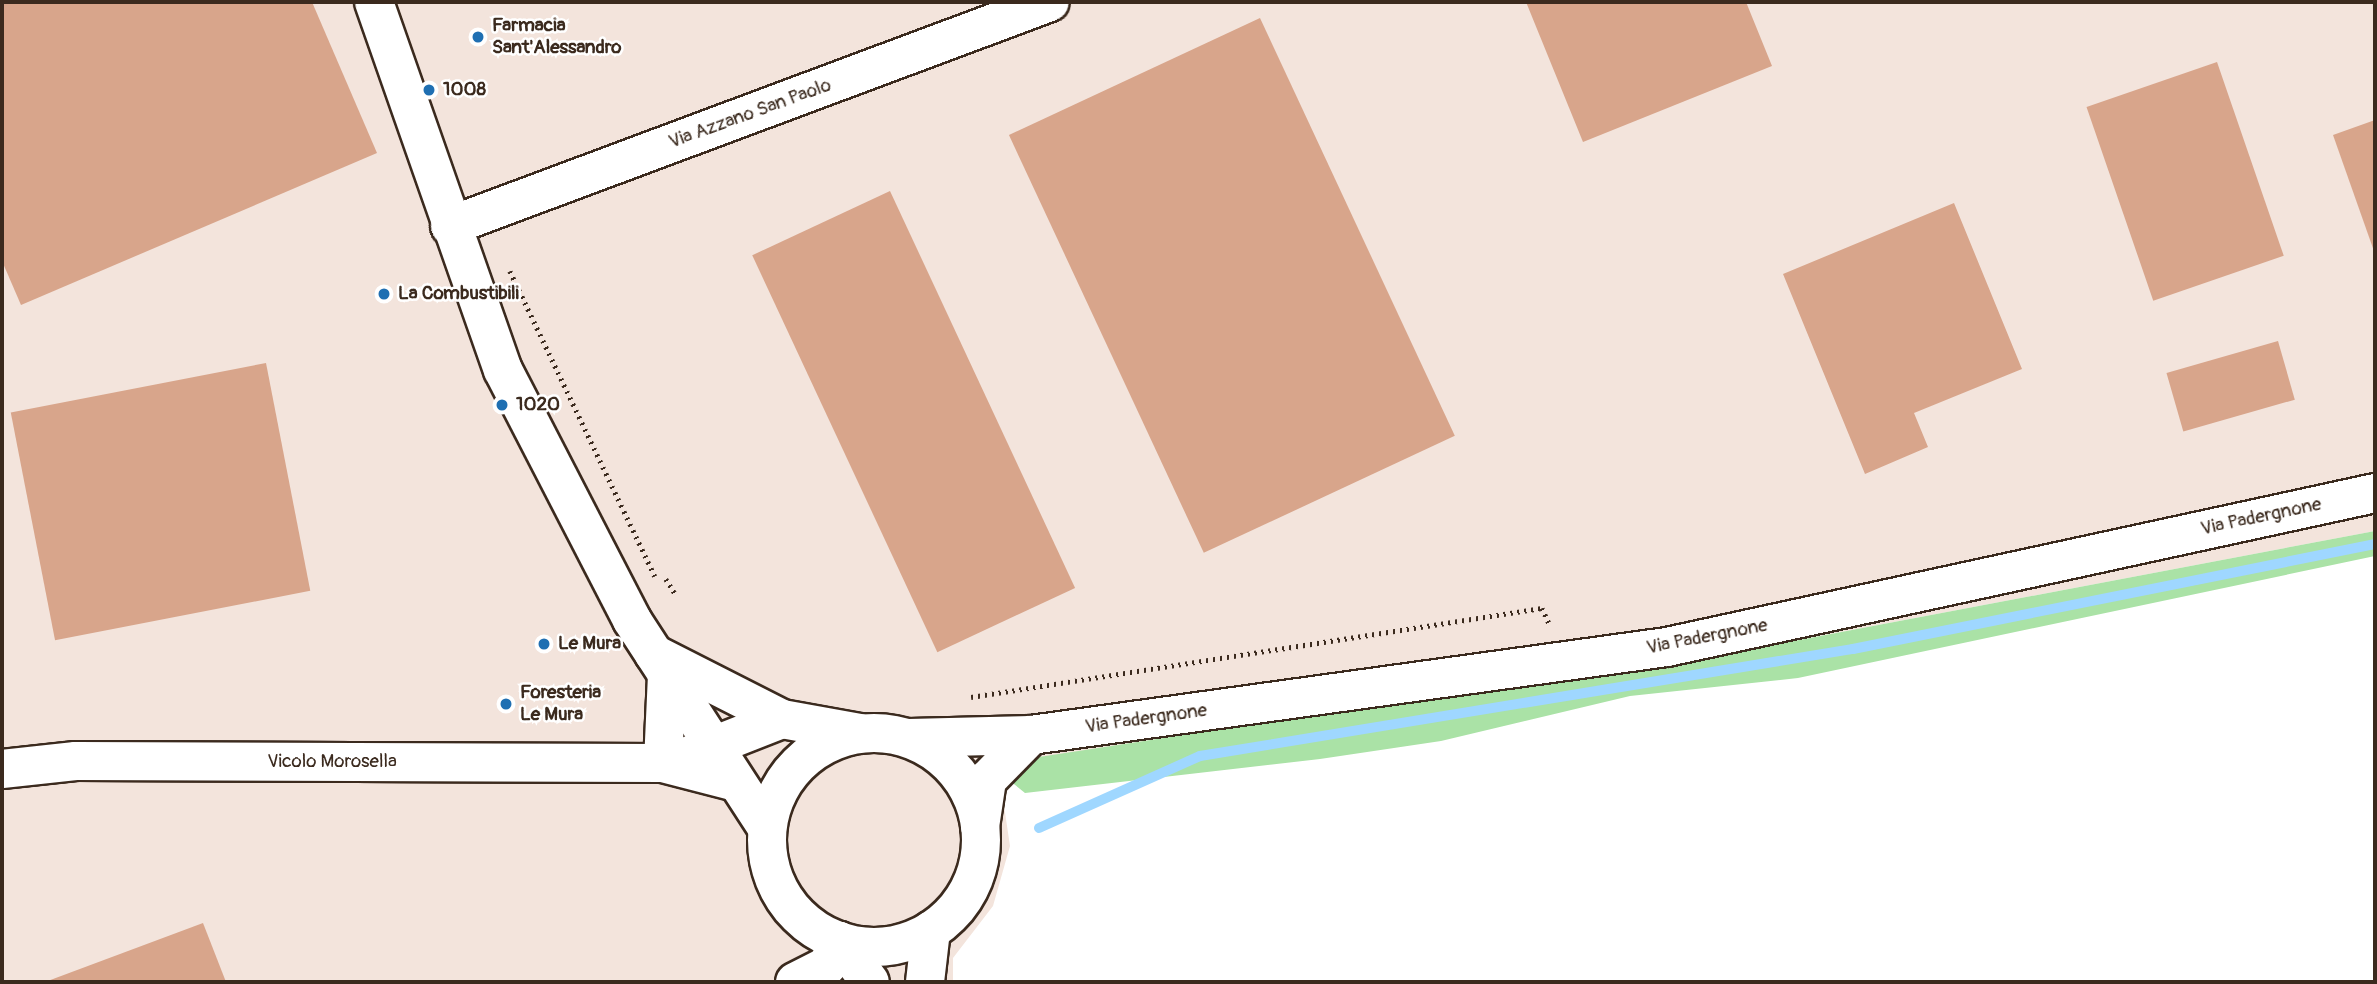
<!DOCTYPE html>
<html>
<head>
<meta charset="utf-8">
<style>
	body { margin:0 }
	#map { position:relative; width:2377px; height:984px; overflow:hidden; background:#fff; font-family:Pangolin,sans-serif }
	div>[style] { position:absolute }
	[style*='--x'] { left:calc(var(--x)*1px); top:calc(var(--y)*1px); width:calc(var(--w)*1px); rotate:calc(var(--a)*1deg) }
	.built>* { inset:0; background:#f3e4dc }
	.green>* { inset:0; background:#aae2a6 }
	.stream>* { height:10px; margin:-5px; padding:0 5px; transform-origin:5px; border-radius:5px; background:#9fd7ff }
	.building>* { inset:0; background:#d8a58b; transform-origin:0 0 }
	.path>* { height:4.5px; margin-top:-2.25px; transform-origin:0; background:repeating-linear-gradient(90deg,#3b2a1e 0 2px,transparent 0 7px) }
	.roads { filter:drop-shadow(2px 0 #3b2a1e) drop-shadow(-2px 0 #3b2a1e) drop-shadow(0 2px #3b2a1e) drop-shadow(0 -2px #3b2a1e) }
	.minor>* { height:38px; margin:-19px; padding:0 19px; transform-origin:19px; border-radius:19px; background:#fff }
	.tertiary>* { height:38px; margin:-19px; padding:0 19px; transform-origin:19px; border-radius:19px; background:#fff }
	.tertiary>.ring { margin:-19px; padding:0; box-sizing:content-box; background:none; border:38px solid #fff; border-radius:50% }
	.dots>* { width:19px; height:19px; translate:-50% -50%; box-sizing:border-box; border:4px solid #fff; border-radius:50% }
	span { translate:-50% -50%; white-space:nowrap; text-align:center; line-height:1.15; -webkit-text-stroke:5px #fff; paint-order:stroke }
	.poi-label { font-size:19px; color:#3b2a1e; font-weight:700 }
	.left { translate:0 -50%; text-align:left }
	.street-label { font-size:19px; color:#3b2a1e }
	.frame { position:absolute; inset:0; border:4px solid #3b2a1e; pointer-events:none }
</style>
</head>
<body>
<div id="map">
	<div class="built">
		<i style="clip-path:polygon(2px 2px,2375px 2px,2375px 531px,1778px 644px,1271px 722px,999px 772px,1010px 846px,993px 906px,953px 958px,953px 982px,2px 982px)"></i>
	</div>
	<div class="green">
		<i style="clip-path:polygon(2375px 531px,2375px 556px,1798px 678px,1630px 696px,1441px 741px,1320px 759px,1025px 793px,999px 772px,1007px 762px,1778px 644px)"></i>
	</div>
	<div class="stream">
		<i style="--x:1039;--y:828;--w:176;--a:-24.1"></i>
		<i style="--x:1200;--y:756;--w:662;--a:-9.31"></i>
		<i style="--x:1853;--y:649;--w:532;--a:-11.37"></i>
	</div>
	<div class="building">
		<i style="clip-path:polygon(2px 2px,312px 2px,377px 153px,21px 305px,2px 261px)"></i>
		<i style="clip-path:polygon(1526px 2px,1746px 2px,1772px 66px,1583px 142px)"></i>
		<i style="left:1260px;top:18px;width:461px;height:277px;rotate:65deg"></i>
		<i style="left:2217px;top:62px;width:205px;height:138px;rotate:71deg"></i>
		<i style="clip-path:polygon(2375px 120px,2375px 254px,2333px 135px)"></i>
		<i style="left:890px;top:191px;width:438px;height:152px;rotate:65deg"></i>
		<i style="clip-path:polygon(1954px 203px,2022px 369px,1914px 413px,1928px 447px,1865px 474px,1783px 274px)"></i>
		<i style="left:2278px;top:341px;width:61px;height:116px;rotate:74deg"></i>
		<i style="left:266px;top:363px;width:232px;height:260px;rotate:79deg"></i>
		<i style="clip-path:polygon(203px 923px,226px 982px,45px 982px)"></i>
	</div>
	<div class="path">
		<i style="--x:510;--y:271;--w:338;--a:64.6"></i>
		<i style="--x:666;--y:579;--w:19;--a:58"></i>
		<i style="--x:971;--y:697;--w:578;--a:-8.86"></i>
		<i style="--x:1542;--y:608;--w:19;--a:65"></i>
	</div>
	<div class="roads">
		<div class="minor">
			<i style="--x:450;--y:226;--w:640;--a:-20.47"></i>
			<i style="--x:685;--y:757;--w:104;--a:-21.4"></i>
			<i style="--x:663;--y:763;--w:88;--a:-87.4"></i>
			<i style="--x:2;--y:769;--w:74;--a:-6.2"></i>
			<i style="--x:76;--y:761;--w:587;--a:0.2"></i>
			<i style="--x:663;--y:763;--w:75;--a:14.6"></i>
			<i style="--x:795;--y:982;--w:36;--a:-27"></i>
			<i style="--x:827;--y:966;--w:28;--a:-64"></i>
		</div>
		<div class="tertiary">
			<i style="--x:374;--y:2;--w:390;--a:70.7"></i>
			<i style="--x:503;--y:370;--w:281;--a:62.7"></i>
			<i style="--x:632;--y:620;--w:248;--a:57"></i>
			<i style="--x:654;--y:654;--w:144;--a:26.9"></i>
			<i style="--x:782;--y:719;--w:79;--a:10.2"></i>
			<i class="ring" style="left:767px;top:733px;width:176px;height:176px"></i>
			<i style="--x:909;--y:738;--w:122;--a:-1.4"></i>
			<i style="--x:1031;--y:735;--w:642;--a:-7.88"></i>
			<i style="--x:1667;--y:647;--w:725;--a:-12.27"></i>
			<i style="--x:980;--y:827;--w:48;--a:-81.5"></i>
			<i style="--x:987;--y:780;--w:63;--a:-45.6"></i>
			<i style="--x:839;--y:941;--w:51;--a:52.9"></i>
			<i style="--x:925;--y:982;--w:52;--a:-83.4"></i>
		</div>
	</div>
	<div class="dots">
		<i style="left:478px;top:37px;background:#1f6fb2"></i>
		<i style="left:429px;top:90px;background:#1f6fb2"></i>
		<i style="left:384px;top:294px;background:#1f6fb2"></i>
		<i style="left:502px;top:405px;background:#1f6fb2"></i>
		<i style="left:544px;top:644px;background:#1f6fb2"></i>
		<i style="left:506px;top:704px;background:#1f6fb2"></i>
	</div>
	<div class="poi-label">
		<span class="left" style="left:492px;top:37px">Farmacia<br>Sant'Alessandro</span>
		<span class="left" style="left:443px;top:90px">1008</span>
		<span class="left" style="left:398px;top:294px">La Combustibili</span>
		<span class="left" style="left:516px;top:405px">1020</span>
		<span class="left" style="left:558px;top:644px">Le Mura</span>
		<span class="left" style="left:520px;top:704px">Foresteria<br>Le Mura</span>
	</div>
	<div class="street-label">
		<span style="left:750px;top:114px;rotate:-20deg">Via Azzano San Paolo</span>
		<span style="left:2261px;top:517px;rotate:-12deg">Via Padergnone</span>
		<span style="left:1707px;top:637px;rotate:-11deg">Via Padergnone</span>
		<span style="left:1146px;top:719px;rotate:-8deg">Via Padergnone</span>
		<span style="left:332px;top:762px">Vicolo Morosella</span>
	</div>
	<div class="frame"></div>
</div>
</body>
</html>
